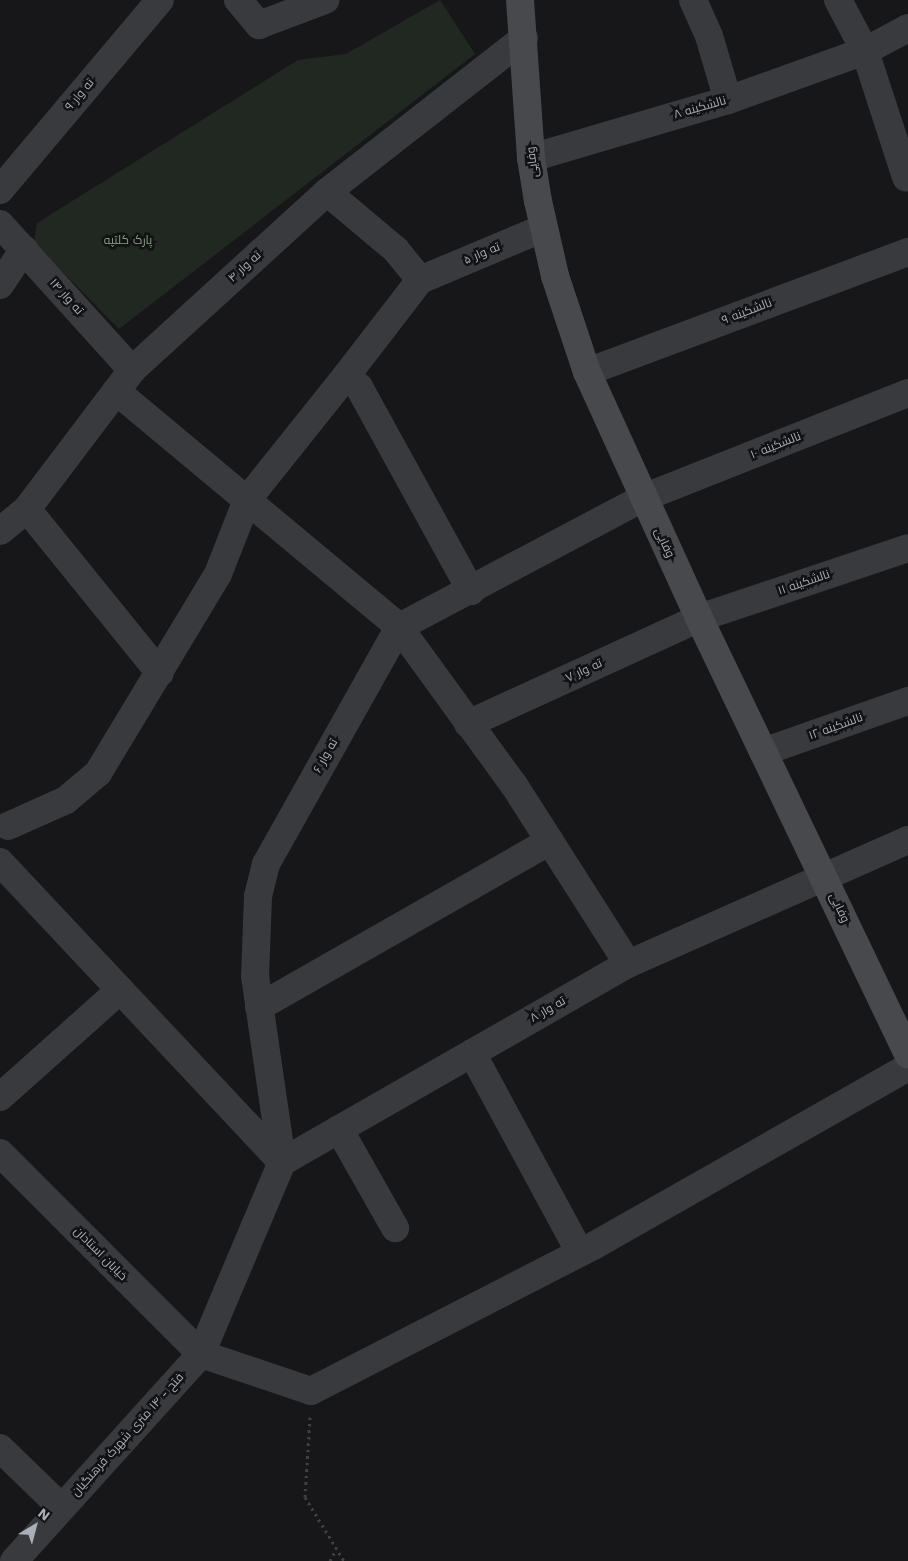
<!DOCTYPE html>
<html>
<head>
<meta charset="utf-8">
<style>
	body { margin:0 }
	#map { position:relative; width:908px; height:1561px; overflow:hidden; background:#171719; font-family:"Work Sans",Cairo,sans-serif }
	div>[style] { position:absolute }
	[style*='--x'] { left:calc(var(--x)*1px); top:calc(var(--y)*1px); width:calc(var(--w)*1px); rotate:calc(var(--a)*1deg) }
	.green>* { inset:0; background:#212822 }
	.path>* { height:3px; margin-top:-1.5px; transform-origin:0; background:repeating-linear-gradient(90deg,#3f4144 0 2.5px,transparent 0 6.5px) }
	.street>* { height:28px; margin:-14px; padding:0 14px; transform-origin:14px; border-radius:14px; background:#383a3d }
	.secondary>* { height:28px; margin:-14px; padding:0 14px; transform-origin:14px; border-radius:14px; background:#47494d }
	span { translate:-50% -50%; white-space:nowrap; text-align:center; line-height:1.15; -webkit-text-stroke:5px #121214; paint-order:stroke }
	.street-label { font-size:12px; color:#aaafb7 }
	.park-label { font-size:12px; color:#84a183 }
	.north { position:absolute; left:10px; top:1501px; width:50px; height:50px; -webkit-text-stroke:4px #121214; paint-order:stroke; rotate:37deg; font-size:14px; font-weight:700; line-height:20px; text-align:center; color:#aaafb7 }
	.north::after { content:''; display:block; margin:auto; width:18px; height:22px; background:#aaafb7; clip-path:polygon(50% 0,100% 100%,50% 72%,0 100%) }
</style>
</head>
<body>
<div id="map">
	<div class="green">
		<i style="clip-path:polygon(440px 0,475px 54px,119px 329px,34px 243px,37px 223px,298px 60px,346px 54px)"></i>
	</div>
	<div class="path">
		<i style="--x:310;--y:1417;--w:80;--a:93.6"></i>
		<i style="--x:305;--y:1497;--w:75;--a:58.6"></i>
		<i style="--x:330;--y:1561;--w:13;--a:-63"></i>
	</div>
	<div class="street">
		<i style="--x:238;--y:0;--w:33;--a:50"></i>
		<i style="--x:259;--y:25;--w:71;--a:-20.7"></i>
		<i style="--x:693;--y:0;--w:39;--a:66"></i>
		<i style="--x:709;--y:36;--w:67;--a:73.5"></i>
		<i style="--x:838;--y:0;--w:58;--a:62.1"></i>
		<i style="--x:865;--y:51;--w:133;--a:72"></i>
		<i style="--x:531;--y:158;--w:205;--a:-16.4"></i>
		<i style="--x:728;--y:100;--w:145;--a:-19.7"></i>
		<i style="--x:865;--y:51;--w:49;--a:-28.1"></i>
		<i style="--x:0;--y:190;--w:248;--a:-49.9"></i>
		<i style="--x:327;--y:192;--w:90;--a:40"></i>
		<i style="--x:396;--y:250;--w:38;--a:51"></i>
		<i style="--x:420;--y:280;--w:121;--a:127.6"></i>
		<i style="--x:0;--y:224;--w:197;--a:47.9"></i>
		<i style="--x:420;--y:280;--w:134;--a:-22.8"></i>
		<i style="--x:0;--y:285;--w:43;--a:-56.3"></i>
		<i style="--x:587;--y:372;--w:343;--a:-20.5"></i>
		<i style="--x:116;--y:391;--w:368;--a:39.8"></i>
		<i style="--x:399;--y:627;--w:195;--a:54"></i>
		<i style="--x:514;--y:785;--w:212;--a:57.5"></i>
		<i style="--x:908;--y:393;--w:285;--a:158.4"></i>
		<i style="--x:643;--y:498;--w:276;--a:152.1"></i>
		<i style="--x:399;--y:627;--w:272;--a:119.3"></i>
		<i style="--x:266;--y:864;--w:33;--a:104"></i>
		<i style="--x:258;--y:896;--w:80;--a:92.1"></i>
		<i style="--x:255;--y:976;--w:188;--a:81.7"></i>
		<i style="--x:282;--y:1162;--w:399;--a:-29.8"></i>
		<i style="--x:628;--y:964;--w:306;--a:-23.9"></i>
		<i style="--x:27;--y:509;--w:211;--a:51"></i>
		<i style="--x:0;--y:531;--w:35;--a:-39"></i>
		<i style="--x:27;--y:509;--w:174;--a:-52.9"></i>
		<i style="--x:132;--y:370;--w:264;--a:-42.4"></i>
		<i style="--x:327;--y:192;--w:250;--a:-38"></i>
		<i style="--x:468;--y:724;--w:254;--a:-24.6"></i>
		<i style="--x:699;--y:618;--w:220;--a:-18.5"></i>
		<i style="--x:763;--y:752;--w:154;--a:-19.4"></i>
		<i style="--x:8;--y:826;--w:64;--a:-24.1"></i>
		<i style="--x:66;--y:800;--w:42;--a:-40.2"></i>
		<i style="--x:98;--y:773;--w:232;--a:-58.9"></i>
		<i style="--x:218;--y:574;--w:79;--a:-68.6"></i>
		<i style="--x:247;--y:500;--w:159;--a:-51.4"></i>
		<i style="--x:346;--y:376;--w:17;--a:40"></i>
		<i style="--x:359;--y:387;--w:233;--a:61.2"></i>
		<i style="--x:0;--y:862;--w:412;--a:46.8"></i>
		<i style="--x:282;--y:1162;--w:208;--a:112.9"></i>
		<i style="--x:201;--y:1354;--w:279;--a:132.1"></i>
		<i style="--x:259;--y:1007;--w:335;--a:-29.7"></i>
		<i style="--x:472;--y:1053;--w:227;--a:61.6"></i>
		<i style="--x:0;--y:1097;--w:161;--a:-41.7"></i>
		<i style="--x:339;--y:1129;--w:114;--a:60.5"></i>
		<i style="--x:0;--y:1153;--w:284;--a:45"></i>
		<i style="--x:201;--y:1354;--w:116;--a:18.6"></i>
		<i style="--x:311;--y:1391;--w:319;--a:-27.2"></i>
		<i style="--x:595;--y:1245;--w:360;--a:-29.6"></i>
		<i style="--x:0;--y:1448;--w:86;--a:44.1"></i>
	</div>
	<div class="secondary">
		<i style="--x:520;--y:0;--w:158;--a:86"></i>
		<i style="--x:531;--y:158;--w:44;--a:80.8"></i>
		<i style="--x:538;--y:201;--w:77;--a:77.2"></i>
		<i style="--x:555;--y:276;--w:101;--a:71.6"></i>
		<i style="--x:587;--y:372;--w:270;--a:65.5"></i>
		<i style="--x:699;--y:618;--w:484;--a:64.4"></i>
	</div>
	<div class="street-label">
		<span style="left:80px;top:95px;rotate:-50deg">ته وار ۹</span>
		<span style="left:700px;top:108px;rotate:-16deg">نالشکینه ۸</span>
		<span style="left:533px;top:162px;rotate:-97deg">وفایی</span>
		<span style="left:482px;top:254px;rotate:-23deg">ته وار ۵</span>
		<span style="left:245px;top:267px;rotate:-42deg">ته وار ۴</span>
		<span style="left:66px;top:297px;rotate:48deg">ته وار ۱۴</span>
		<span style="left:747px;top:312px;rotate:-21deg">نالشکینه ۹</span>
		<span style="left:776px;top:446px;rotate:-22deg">نالشکینه ۱۰</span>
		<span style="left:664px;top:543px;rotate:65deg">وفایی</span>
		<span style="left:804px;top:583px;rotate:-19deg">نالشکینه ۱۱</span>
		<span style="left:584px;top:671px;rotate:-25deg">ته وار ۷</span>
		<span style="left:836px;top:727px;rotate:-20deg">نالشکینه ۱۲</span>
		<span style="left:326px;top:756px;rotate:-61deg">ته وار ۶</span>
		<span style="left:839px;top:908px;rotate:65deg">وفایی</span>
		<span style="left:548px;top:1010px;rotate:-30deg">ته وار ۸</span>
		<span style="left:100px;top:1254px;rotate:45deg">خیابان استادان</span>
		<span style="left:128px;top:1435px;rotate:-48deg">فتح - ۱۴ متری شهرک فرهنگیان</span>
	</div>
	<div class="park-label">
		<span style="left:128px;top:241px">پارک کلتپه</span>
	</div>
	<div class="north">N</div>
</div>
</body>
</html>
